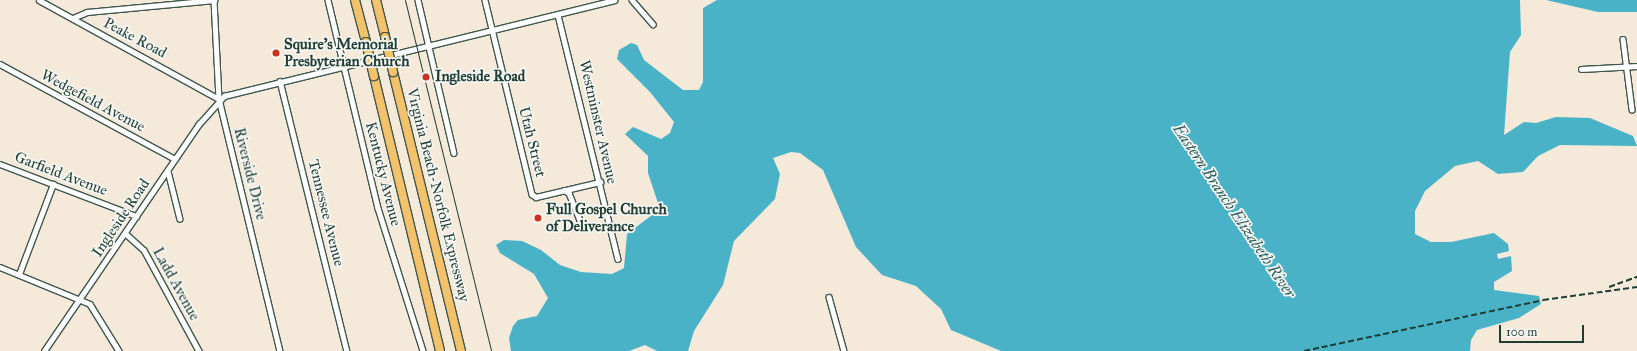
<!DOCTYPE html>
<html>
<head>
<meta charset="utf-8">
<style>
	body { margin:0 }
	#map { position:relative; width:1637px; height:351px; overflow:hidden; background:#f5e9da; font-family:"IM FELL Great Primer",serif }
	div>[style] { position:absolute }
	[style*='--x'] { left:calc(var(--x)*1px); top:calc(var(--y)*1px); width:calc(var(--w)*1px); rotate:calc(var(--a)*1deg) }
	.water>* { inset:0; background:#49b2c7 }
	.roads { filter:drop-shadow(1px 0 #3f574d) drop-shadow(-1px 0 #3f574d) drop-shadow(0 1px #3f574d) drop-shadow(0 -1px #3f574d) }
	.street>* { height:4.5px; margin:-2.25px; padding:0 2.25px; transform-origin:2.25px; border-radius:2.25px; background:#fff }
	.highway>* { height:8px; margin:-4px; padding:0 4px; transform-origin:4px; border-radius:4px; background:#f3c26a }
	.tram>* { height:1px; margin:-0.5px; padding:0 0.5px; transform-origin:0.5px; border-radius:0.5px; background:#1f3d34 }
	.rail>* { height:1.5px; margin-top:-0.75px; transform-origin:0; background:repeating-linear-gradient(90deg,#1f3d34 0 6px,transparent 0 9px) }
	.bridges { filter:drop-shadow(1px 0 #3f574d) drop-shadow(-1px 0 #3f574d) drop-shadow(0 1px #3f574d) drop-shadow(0 -1px #3f574d) }
	.highway-bridge>* { height:8px; margin:-4px; padding:0 4px; transform-origin:4px; border-radius:4px; background:#f3c26a }
	.dots>* { width:11px; height:11px; translate:-50% -50%; box-sizing:border-box; border:2px solid #f6f6f2; border-radius:50% }
	span { translate:-50% -50%; white-space:nowrap; text-align:center; line-height:1.15; -webkit-text-stroke:3.5px #f6f6f2; paint-order:stroke }
	.street-label { font-size:15px; color:#1f3d34 }
	.poi-label { font-size:15px; color:#1f3d34; font-weight:700 }
	.left { translate:0 -50%; text-align:left }
	.water-label { font-size:16px; color:#2c6060; font-style:italic }
	.scale { position:absolute; left:1499px; top:325px; width:85px; height:18px; box-sizing:border-box; border:2px solid #1f3d34; border-top:0; padding-left:5px; font-size:12px; line-height:14px; white-space:nowrap; color:#1f3d34; -webkit-text-stroke:3px #f6f6f2; paint-order:stroke }
</style>
</head>
<body>
<div id="map">
	<div class="water">
		<i style="clip-path:polygon(717px 0,1520px 0,1521px 35px,1510px 52px,1504px 135px,1524px 122px,1536px 123px,1556px 117px,1590px 118px,1633px 136px,1637px 146px,1560px 145px,1538px 156px,1523px 172px,1498px 174px,1478px 161px,1455px 166px,1425px 191px,1415px 211px,1415px 234px,1431px 242px,1451px 242px,1494px 233px,1508px 244px,1509px 251px,1497px 254px,1498px 259px,1511px 256px,1512px 271px,1494px 282px,1494px 290px,1539px 296px,1541px 304px,1519px 318px,1477px 330px,1471px 340px,1470px 351px,1001px 351px,951px 330px,941px 309px,916px 286px,882px 275px,856px 247px,823px 170px,800px 153px,791px 152px,773px 158px,780px 174px,775px 199px,734px 241px,723px 285px,694px 331px,688px 351px,657px 351px,645px 345px,629px 351px,511px 351px,509px 338px,513px 326px,518px 320px,537px 316px,548px 298px,534px 274px,500px 253px,496px 245px,504px 240px,522px 241px,541px 250px,560px 265px,581px 272px,612px 274px,624px 268px,627px 234px,660px 209px,648px 173px,648px 156px,625px 134px,633px 127px,661px 139px,670px 133px,674px 122px,650px 92px,617px 59px,619px 50px,631px 43px,637px 45px,644px 60px,683px 90px,699px 90px,703px 82px,703px 8px)"></i>
		<i style="clip-path:polygon(1546px 0,1637px 0,1637px 12px,1598px 12px)"></i>
	</div>
	<div class="roads">
		<div class="street">
			<i style="--x:39;--y:0;--w:205;--a:28.8"></i>
			<i style="--x:214;--y:0;--w:99;--a:87.1"></i>
			<i style="--x:219;--y:99;--w:259;--a:76.4"></i>
			<i style="--x:328;--y:0;--w:214;--a:76.5"></i>
			<i style="--x:378;--y:208;--w:150;--a:72.5"></i>
			<i style="--x:418;--y:0;--w:157;--a:76.8"></i>
			<i style="--x:485;--y:0;--w:200;--a:76.4"></i>
			<i style="--x:532;--y:194;--w:5;--a:37"></i>
			<i style="--x:536;--y:197;--w:66;--a:-13.2"></i>
			<i style="--x:632;--y:0;--w:32;--a:49"></i>
			<i style="--x:558;--y:15;--w:251;--a:76.2"></i>
			<i style="--x:73;--y:18;--w:15;--a:-23"></i>
			<i style="--x:87;--y:12;--w:128;--a:-5.4"></i>
			<i style="--x:1623;--y:39;--w:71;--a:82.7"></i>
			<i style="--x:0;--y:64;--w:199;--a:28.5"></i>
			<i style="--x:1581;--y:69;--w:56;--a:-3.1"></i>
			<i style="--x:280;--y:81;--w:278;--a:76.1"></i>
			<i style="--x:0;--y:164;--w:146;--a:20.9"></i>
			<i style="--x:168;--y:171;--w:49;--a:76"></i>
			<i style="--x:564;--y:190;--w:6;--a:31"></i>
			<i style="--x:569;--y:193;--w:32;--a:68"></i>
			<i style="--x:581;--y:223;--w:12;--a:20"></i>
			<i style="--x:592;--y:227;--w:18;--a:-6"></i>
			<i style="--x:125;--y:233;--w:25;--a:42"></i>
			<i style="--x:144;--y:250;--w:115;--a:61.4"></i>
			<i style="--x:0;--y:267;--w:97;--a:22.3"></i>
			<i style="--x:90;--y:304;--w:55;--a:58.3"></i>
			<i style="--x:19;--y:274;--w:96;--a:-69.3"></i>
			<i style="--x:829;--y:297;--w:56;--a:74.5"></i>
			<i style="--x:44;--y:351;--w:275;--a:-55.7"></i>
			<i style="--x:199;--y:124;--w:38;--a:-48"></i>
			<i style="--x:224;--y:96;--w:402;--a:-13.8"></i>
		</div>
		<div class="highway">
			<i style="--x:355;--y:0;--w:43;--a:75.3"></i>
			<i style="--x:376;--y:0;--w:38;--a:76"></i>
			<i style="--x:393;--y:72;--w:287;--a:76.3"></i>
			<i style="--x:374;--y:76;--w:283;--a:76.5"></i>
		</div>
	</div>
	<div class="tram">
		<i style="--x:405;--y:0;--w:361;--a:76.2"></i>
	</div>
	<div class="rail">
		<i style="--x:1609;--y:287;--w:30;--a:-20"></i>
		<i style="--x:1304;--y:351;--w:244;--a:-12"></i>
		<i style="--x:1543;--y:300;--w:95;--a:-7.9"></i>
	</div>
	<div class="bridges">
		<div class="highway-bridge">
			<i style="--x:385;--y:37;--w:36;--a:77"></i>
			<i style="--x:366;--y:42;--w:35;--a:77"></i>
		</div>
	</div>
	<div class="dots">
		<i style="left:276px;top:53px;background:#c8321e"></i>
		<i style="left:426px;top:77px;background:#c8321e"></i>
		<i style="left:538px;top:218px;background:#c8321e"></i>
	</div>
	<div class="street-label">
		<span style="left:135px;top:38px;rotate:28deg">Peake Road</span>
		<span style="left:93px;top:101px;rotate:28deg">Wedgefield Avenue</span>
		<span style="left:598px;top:122px;rotate:77deg">Westminster Avenue</span>
		<span style="left:532px;top:142px;rotate:76deg">Utah Street</span>
		<span style="left:61px;top:174px;rotate:21deg">Garfield Avenue</span>
		<span style="left:250px;top:174px;rotate:76deg">Riverside Drive</span>
		<span style="left:383px;top:174px;rotate:76deg">Kentucky Avenue</span>
		<span style="left:438px;top:195px;rotate:76deg">Virginia Beach-Norfolk Expressway</span>
		<span style="left:326px;top:213px;rotate:76deg">Tennessee Avenue</span>
		<span style="left:121px;top:218px;rotate:-56deg">Ingleside Road</span>
		<span style="left:176px;top:284px;rotate:61deg">Ladd Avenue</span>
	</div>
	<div class="poi-label">
		<span class="left" style="left:284px;top:53px">Squire's Memorial<br>Presbyterian Church</span>
		<span class="left" style="left:435px;top:77px">Ingleside Road</span>
		<span class="left" style="left:546px;top:218px">Full Gospel Church<br>of Deliverance</span>
	</div>
	<div class="water-label">
		<span style="left:1234px;top:211px;rotate:56deg">Eastern Branch Elizabeth River</span>
	</div>
	<div class="scale">100 m</div>
</div>
</body>
</html>
